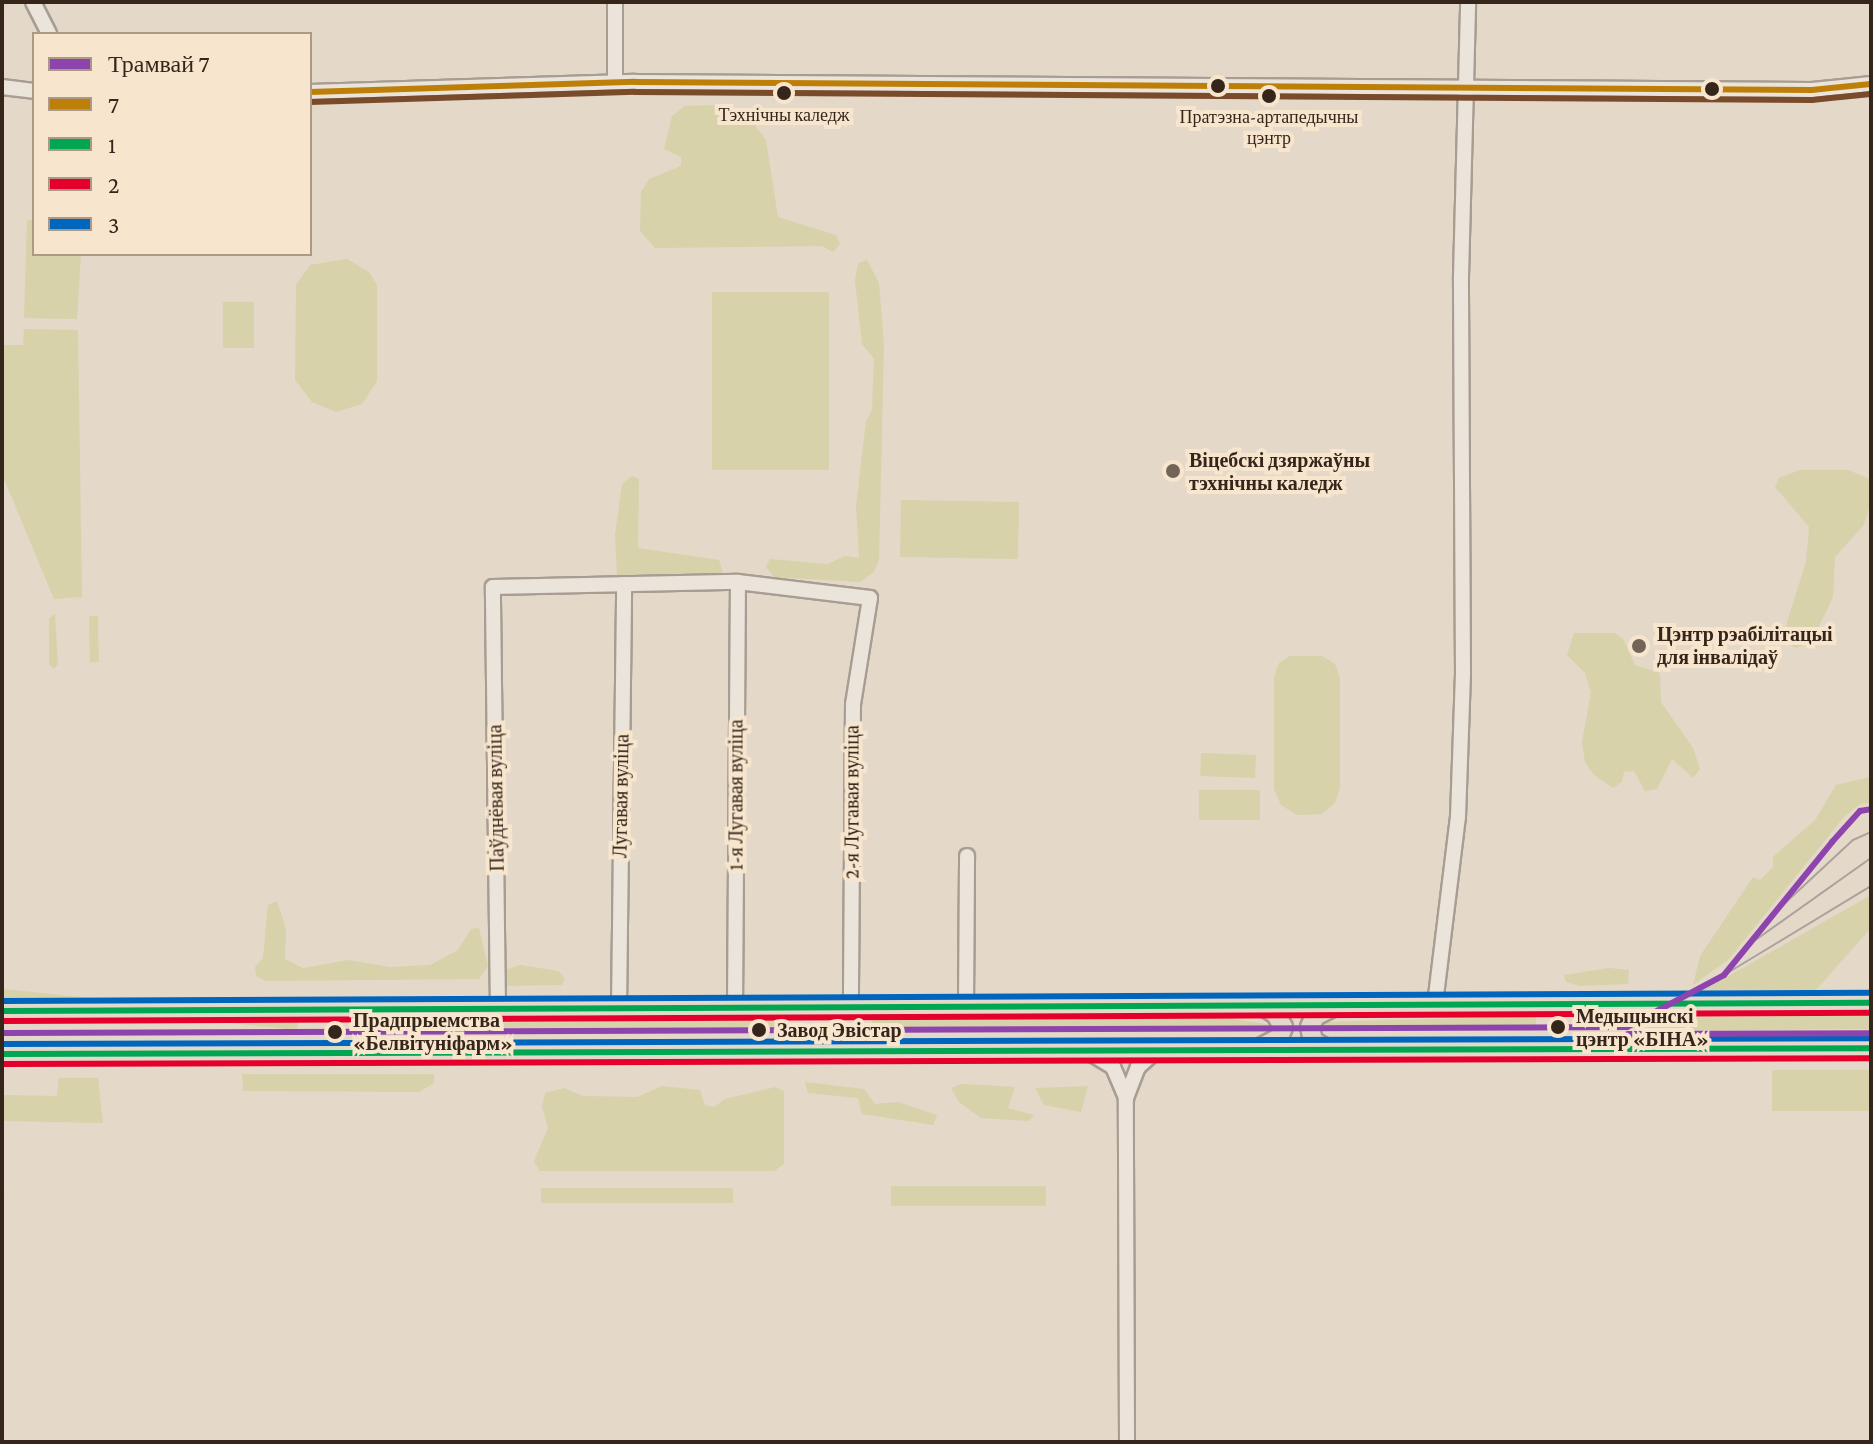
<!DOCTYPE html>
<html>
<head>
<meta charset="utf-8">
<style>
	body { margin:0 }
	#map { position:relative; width:1873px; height:1444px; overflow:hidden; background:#e4d8c8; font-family:"Crimson Pro",serif }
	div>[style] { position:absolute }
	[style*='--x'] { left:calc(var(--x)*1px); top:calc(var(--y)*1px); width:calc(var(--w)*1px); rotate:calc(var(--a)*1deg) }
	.green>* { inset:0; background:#d7d2aa; transform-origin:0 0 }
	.roads { filter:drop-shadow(2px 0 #a89d92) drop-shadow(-2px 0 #a89d92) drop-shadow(0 2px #a89d92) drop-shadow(0 -2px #a89d92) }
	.minor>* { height:14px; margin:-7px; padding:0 7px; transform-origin:7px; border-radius:7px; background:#ebe4db }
	.major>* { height:18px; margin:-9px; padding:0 9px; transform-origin:9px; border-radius:9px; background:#e3d9cb }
	.tram>* { height:2px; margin:-1px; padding:0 1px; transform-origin:1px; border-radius:1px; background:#aaa39c }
	.bus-1>* { height:6px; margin:-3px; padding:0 3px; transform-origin:3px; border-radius:3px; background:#bd7f08 }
	.bus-2>* { height:6px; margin:-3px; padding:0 3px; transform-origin:3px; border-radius:3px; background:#00a651 }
	.bus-3>* { height:6px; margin:-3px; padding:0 3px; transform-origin:3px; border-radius:3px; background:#e4002b }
	.bus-4>* { height:6px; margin:-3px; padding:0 3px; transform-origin:3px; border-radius:3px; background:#0065bd }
	.bus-5>* { height:6px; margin:-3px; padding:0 3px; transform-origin:3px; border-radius:3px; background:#7a4b2a }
	.tram-1>* { height:6px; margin:-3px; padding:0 3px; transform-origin:3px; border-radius:3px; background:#8e44ad }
	.dots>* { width:22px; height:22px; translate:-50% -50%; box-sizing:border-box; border:4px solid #f7e6cd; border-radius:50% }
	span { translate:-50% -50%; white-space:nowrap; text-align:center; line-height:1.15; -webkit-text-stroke:8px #f7e6cd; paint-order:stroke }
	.bus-label { font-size:18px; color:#36251b }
	.poi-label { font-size:20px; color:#36251b; font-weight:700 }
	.left { translate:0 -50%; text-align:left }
	.street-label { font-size:20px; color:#36251b }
	.stop-label { font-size:20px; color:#36251b; font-weight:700 }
	.frame { position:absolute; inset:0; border:4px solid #36251b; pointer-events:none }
	.legend { position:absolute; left:32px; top:32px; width:280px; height:224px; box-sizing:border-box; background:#f7e6cd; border:2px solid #aa9986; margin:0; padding:10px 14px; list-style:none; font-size:24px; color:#36251b }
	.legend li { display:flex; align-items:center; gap:16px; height:40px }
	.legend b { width:40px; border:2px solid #aa9986 }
</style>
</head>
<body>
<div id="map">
	<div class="green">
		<i style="clip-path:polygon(724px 105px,745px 112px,766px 140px,778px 217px,836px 235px,840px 244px,833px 252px,822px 246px,655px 248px,640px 231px,641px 192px,649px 179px,681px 166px,681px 157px,664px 149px,672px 116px,685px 106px)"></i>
		<i style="clip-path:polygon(27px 220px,34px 220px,34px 254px,81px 254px,77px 319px,24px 318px)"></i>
		<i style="clip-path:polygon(347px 259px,369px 272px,377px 285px,377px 381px,362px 404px,336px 412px,312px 402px,295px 380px,296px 285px,310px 265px)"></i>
		<i style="clip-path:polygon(867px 260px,879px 283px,884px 344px,879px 560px,874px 572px,860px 582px,774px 577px,766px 567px,770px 559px,828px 564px,845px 556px,859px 558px,856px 506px,866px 421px,872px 410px,874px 359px,862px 344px,855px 280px,858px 263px)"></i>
		<i style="left:829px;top:292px;width:178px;height:117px;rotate:90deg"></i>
		<i style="left:223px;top:302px;width:31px;height:46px"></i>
		<i style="clip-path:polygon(24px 329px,78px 330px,82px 597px,54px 599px,2px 474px,2px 345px,23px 345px)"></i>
		<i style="clip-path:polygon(1800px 470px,1848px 470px,1870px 479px,1871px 503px,1863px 526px,1835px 557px,1833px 597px,1811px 643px,1795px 648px,1786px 641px,1787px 622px,1806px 562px,1809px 527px,1775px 487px,1779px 478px)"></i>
		<i style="clip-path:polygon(632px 476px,639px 479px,638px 548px,719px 560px,723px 573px,617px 575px,615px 535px,622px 484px)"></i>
		<i style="left:901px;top:500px;width:118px;height:57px;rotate:1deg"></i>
		<i style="clip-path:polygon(55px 614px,58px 664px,54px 669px,49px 664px,49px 618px)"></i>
		<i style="left:98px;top:616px;width:46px;height:9px;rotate:89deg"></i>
		<i style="clip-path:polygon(1574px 633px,1615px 633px,1623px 639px,1635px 665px,1660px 673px,1661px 702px,1693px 748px,1700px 769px,1693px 778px,1672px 759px,1657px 789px,1645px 791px,1634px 771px,1624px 772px,1622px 782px,1613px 788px,1594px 775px,1585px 762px,1582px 742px,1591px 692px,1585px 673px,1567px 655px)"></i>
		<i style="clip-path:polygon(1290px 656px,1322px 656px,1335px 664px,1340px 678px,1340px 788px,1335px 803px,1322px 814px,1297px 815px,1281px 805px,1274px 789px,1274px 677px,1279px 663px)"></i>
		<i style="left:1201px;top:753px;width:55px;height:23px;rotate:2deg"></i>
		<i style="clip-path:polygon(1871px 777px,1871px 803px,1860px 804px,1844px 817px,1728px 960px,1693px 985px,1700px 956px,1753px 877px,1760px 880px,1773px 867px,1773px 857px,1815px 820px,1836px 785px)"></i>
		<i style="left:1199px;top:790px;width:61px;height:30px"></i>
		<i style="clip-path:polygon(1871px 895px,1871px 928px,1816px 990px,1704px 990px)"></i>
		<i style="clip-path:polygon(277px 901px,286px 929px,285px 959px,303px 968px,349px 960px,390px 967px,430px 965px,458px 950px,471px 929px,479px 928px,488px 966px,479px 979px,266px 981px,256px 976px,255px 967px,263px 958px,268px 905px)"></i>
		<i style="clip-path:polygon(520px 965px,559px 971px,565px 979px,562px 985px,507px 986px,505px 970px)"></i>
		<i style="clip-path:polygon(1609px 968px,1629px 970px,1628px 984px,1580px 986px,1566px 982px,1564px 975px)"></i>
		<i style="clip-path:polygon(1651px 1014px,1627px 1021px,1595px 1022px,1595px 1015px)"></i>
		<i style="clip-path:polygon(1871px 1015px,1871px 1029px,1640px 1031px,1666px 1018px)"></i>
		<i style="clip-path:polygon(1536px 1016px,1536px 1025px,1322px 1026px,1321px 1022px)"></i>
		<i style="clip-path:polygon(1220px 1017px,1279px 1026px,872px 1027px,872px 1019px)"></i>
		<i style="clip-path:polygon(790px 1019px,790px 1028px,363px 1028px,362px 1024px)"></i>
		<i style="left:298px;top:1020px;width:10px;height:296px;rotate:96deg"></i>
		<i style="left:1871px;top:1036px;width:5px;height:238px;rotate:90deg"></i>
		<i style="clip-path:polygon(1567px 1037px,1567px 1041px,1322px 1039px,1322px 1037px)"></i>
		<i style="clip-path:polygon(1273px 1038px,1179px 1045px,801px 1046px,801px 1040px)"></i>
		<i style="clip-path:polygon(309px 1041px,711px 1041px,711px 1047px,309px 1048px)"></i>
		<i style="clip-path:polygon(2px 1042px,220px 1042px,220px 1047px,2px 1048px)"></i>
		<i style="left:1871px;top:1070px;width:41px;height:99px;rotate:90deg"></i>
		<i style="clip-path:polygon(242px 1074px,434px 1074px,434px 1083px,419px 1092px,243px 1091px)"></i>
		<i style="clip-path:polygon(59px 1078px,98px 1078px,103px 1123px,2px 1121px,2px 1095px,57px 1096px)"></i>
		<i style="clip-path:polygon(805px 1082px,864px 1089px,875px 1104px,898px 1102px,937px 1115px,933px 1125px,862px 1114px,858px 1098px,808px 1093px)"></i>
		<i style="clip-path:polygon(962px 1084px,1015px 1087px,1008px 1108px,1034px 1115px,1029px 1121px,981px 1118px,959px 1102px,951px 1088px)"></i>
		<i style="clip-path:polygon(662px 1086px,700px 1090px,705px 1105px,714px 1107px,725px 1099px,776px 1087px,784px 1091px,784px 1164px,774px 1171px,540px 1171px,534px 1161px,548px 1128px,542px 1107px,545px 1093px,564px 1088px,583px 1096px,637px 1097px)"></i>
		<i style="clip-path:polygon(1088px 1086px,1081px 1112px,1044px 1105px,1035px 1088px)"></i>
		<i style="left:1046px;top:1186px;width:20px;height:155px;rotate:90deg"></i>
		<i style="left:541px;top:1188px;width:192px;height:15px"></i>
		<i style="left:2px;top:1195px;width:5px;height:247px;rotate:53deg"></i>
	</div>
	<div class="roads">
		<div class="minor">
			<i style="--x:33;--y:2;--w:36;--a:63"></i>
			<i style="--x:615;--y:2;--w:80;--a:90"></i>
			<i style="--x:2;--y:87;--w:32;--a:7"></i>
			<i style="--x:310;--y:92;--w:325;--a:-1.8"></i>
			<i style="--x:635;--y:82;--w:1177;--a:0.39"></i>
			<i style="--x:1812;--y:90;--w:59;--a:-5.8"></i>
			<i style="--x:1435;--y:1004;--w:188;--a:-83"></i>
			<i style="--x:1458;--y:817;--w:144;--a:-88"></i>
			<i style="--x:1463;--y:673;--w:397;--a:-90.3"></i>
			<i style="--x:1461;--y:276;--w:274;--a:-88.5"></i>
			<i style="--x:966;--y:1007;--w:151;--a:-89.6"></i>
			<i style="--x:735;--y:1008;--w:426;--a:-89.6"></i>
			<i style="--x:619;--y:1009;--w:425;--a:-89.3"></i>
			<i style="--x:498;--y:1010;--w:423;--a:-90.7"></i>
			<i style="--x:493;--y:587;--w:245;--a:-1.2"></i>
			<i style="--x:738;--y:582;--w:133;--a:6.9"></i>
			<i style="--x:870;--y:598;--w:107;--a:99.1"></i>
			<i style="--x:853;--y:704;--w:303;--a:90.4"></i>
			<i style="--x:1090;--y:1053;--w:27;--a:31"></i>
			<i style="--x:1113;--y:1067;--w:34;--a:67"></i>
			<i style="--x:1127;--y:1442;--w:344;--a:-90.2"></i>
			<i style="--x:1126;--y:1098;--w:33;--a:-69"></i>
			<i style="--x:1138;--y:1067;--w:24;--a:-42"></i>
		</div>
		<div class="major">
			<i style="--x:1260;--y:1004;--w:19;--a:32"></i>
			<i style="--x:1276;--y:1014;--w:15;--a:62"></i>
			<i style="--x:1283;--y:1027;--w:12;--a:110"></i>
			<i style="--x:1279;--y:1038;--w:19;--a:152"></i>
			<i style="--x:2;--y:1011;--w:1869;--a:-0.25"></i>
			<i style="--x:1326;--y:1049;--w:15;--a:-148"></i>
			<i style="--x:1313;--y:1041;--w:14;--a:-102"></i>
			<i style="--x:1310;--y:1027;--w:12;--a:-66"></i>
			<i style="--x:1315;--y:1016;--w:25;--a:-27"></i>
			<i style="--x:2;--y:1054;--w:1869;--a:-0.18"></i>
		</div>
	</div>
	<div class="tram">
		<i style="--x:1768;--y:919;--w:116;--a:-42.9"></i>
		<i style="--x:1853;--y:840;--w:20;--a:-24"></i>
		<i style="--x:1747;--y:946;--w:152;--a:-35.4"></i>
		<i style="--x:1724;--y:975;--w:172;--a:-31.2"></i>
	</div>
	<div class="bus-1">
		<i style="--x:310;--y:92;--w:325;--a:-1.8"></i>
		<i style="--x:635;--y:82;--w:1177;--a:0.39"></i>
		<i style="--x:1812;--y:90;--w:59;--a:-5.8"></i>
	</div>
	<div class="bus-2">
		<i style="--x:2;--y:1011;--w:1869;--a:-0.25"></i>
		<i style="--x:2;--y:1054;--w:1869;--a:-0.18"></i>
	</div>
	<div class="bus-3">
		<i style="--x:2;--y:1021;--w:1869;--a:-0.25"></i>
		<i style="--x:2;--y:1064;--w:1869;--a:-0.18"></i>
	</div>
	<div class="bus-4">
		<i style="--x:2;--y:1001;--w:1869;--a:-0.25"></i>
		<i style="--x:2;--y:1044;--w:1869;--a:-0.18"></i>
	</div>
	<div class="bus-5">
		<i style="--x:310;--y:102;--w:325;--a:-1.8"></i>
		<i style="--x:635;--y:92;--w:1177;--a:0.39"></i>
		<i style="--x:1812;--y:100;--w:59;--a:-5.8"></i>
	</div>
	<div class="tram-1">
		<i style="--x:2;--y:1033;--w:1625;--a:-0.21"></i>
		<i style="--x:1627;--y:1027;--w:110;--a:-28.2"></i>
		<i style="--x:1724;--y:975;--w:171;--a:-50.9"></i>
		<i style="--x:1832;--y:842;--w:42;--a:-47.9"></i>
		<i style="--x:1860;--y:811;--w:11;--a:-10"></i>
		<i style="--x:1628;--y:1034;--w:243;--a:-0.2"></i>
	</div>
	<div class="dots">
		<i style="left:1218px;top:86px;background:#36251b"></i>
		<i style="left:1712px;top:89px;background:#36251b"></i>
		<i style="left:784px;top:93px;background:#36251b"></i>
		<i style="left:1269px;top:96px;background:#36251b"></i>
		<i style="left:1173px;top:471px;background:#736458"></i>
		<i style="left:1639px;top:646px;background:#736458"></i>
		<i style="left:1558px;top:1027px;background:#36251b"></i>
		<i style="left:759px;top:1030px;background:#36251b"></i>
		<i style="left:335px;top:1032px;background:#36251b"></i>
	</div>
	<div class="bus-label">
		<span style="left:784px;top:115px">Тэхнічны каледж</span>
		<span style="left:1269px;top:128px">Пратэзна-артапедычны<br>цэнтр</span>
	</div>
	<div class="poi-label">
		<span class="left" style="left:1189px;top:472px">Віцебскі дзяржаўны<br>тэхнічны каледж</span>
		<span class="left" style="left:1657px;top:646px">Цэнтр рэабілітацыі<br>для інвалідаў</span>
	</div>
	<div class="street-label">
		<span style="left:736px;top:795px;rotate:-90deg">1-я Лугавая вуліца</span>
		<span style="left:621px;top:796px;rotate:-89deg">Лугавая вуліца</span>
		<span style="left:496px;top:798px;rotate:-91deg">Паўднёвая вуліца</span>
		<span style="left:852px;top:802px;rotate:-90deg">2-я Лугавая вуліца</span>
	</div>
	<div class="stop-label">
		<span class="left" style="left:1576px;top:1028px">Медыцынскі<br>цэнтр «БІНА»</span>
		<span class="left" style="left:353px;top:1032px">Прадпрыемства<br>«Белвітуніфарм»</span>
		<span class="left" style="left:777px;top:1030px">Завод Эвістар</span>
	</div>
	<div class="frame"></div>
	<ul class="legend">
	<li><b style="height:10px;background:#8e44ad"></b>Трамвай 7</li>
	<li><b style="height:10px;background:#bd7f08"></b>7</li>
	<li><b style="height:10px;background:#00a651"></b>1</li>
	<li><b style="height:10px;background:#e4002b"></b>2</li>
	<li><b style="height:10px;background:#0065bd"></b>3</li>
	</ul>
</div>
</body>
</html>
